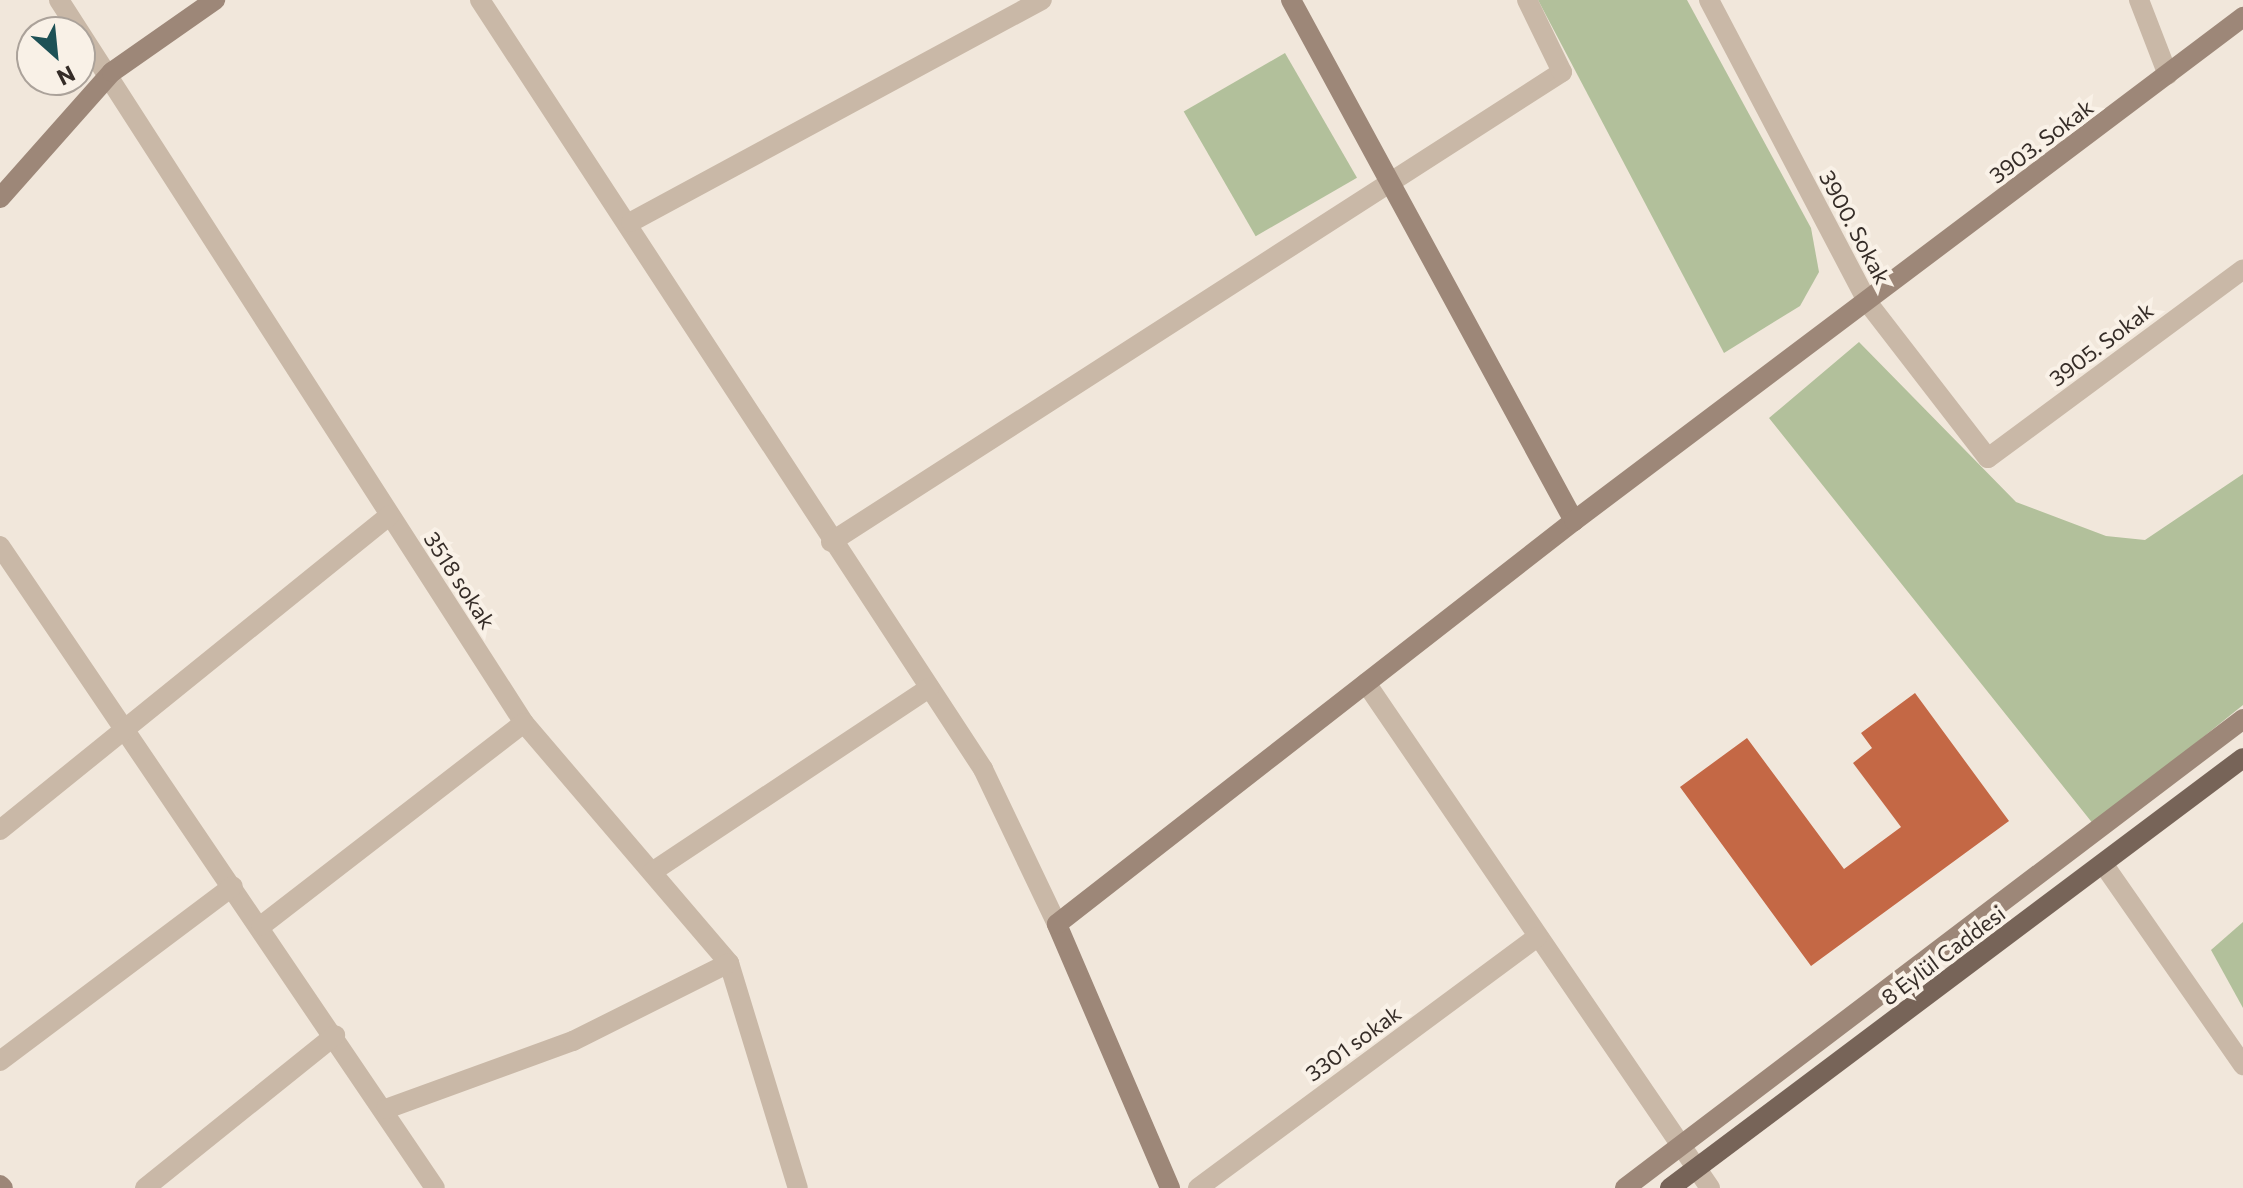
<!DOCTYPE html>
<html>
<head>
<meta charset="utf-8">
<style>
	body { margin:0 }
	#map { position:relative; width:2243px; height:1188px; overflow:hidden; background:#f1e7db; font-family:Commissioner,sans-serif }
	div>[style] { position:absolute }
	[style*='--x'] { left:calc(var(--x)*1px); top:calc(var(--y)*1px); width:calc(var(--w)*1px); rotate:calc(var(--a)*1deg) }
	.green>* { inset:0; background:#b2c09b; transform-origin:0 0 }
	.building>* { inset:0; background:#c46845 }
	.street>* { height:20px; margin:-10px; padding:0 10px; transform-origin:10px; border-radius:10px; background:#c9b8a7 }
	.secondary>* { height:20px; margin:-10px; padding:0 10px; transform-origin:10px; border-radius:10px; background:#9d8778 }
	.primary>* { height:20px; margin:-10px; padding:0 10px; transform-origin:10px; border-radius:10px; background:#776458 }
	span { translate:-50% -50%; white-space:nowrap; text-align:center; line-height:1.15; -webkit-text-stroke:8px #f9f1e7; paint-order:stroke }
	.street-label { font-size:22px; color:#352c27 }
	.north { position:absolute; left:16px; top:16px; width:80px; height:80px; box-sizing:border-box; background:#f9f1e7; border:2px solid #aba29a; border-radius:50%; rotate:153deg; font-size:22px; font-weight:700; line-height:32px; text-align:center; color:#352c27 }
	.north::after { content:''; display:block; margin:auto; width:28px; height:36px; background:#1d5156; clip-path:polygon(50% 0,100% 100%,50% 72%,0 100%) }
</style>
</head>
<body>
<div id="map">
	<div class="green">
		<i style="clip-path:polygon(1538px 0,1687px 0,1811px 228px,1819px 272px,1800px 306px,1724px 353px)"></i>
		<i style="left:1285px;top:53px;width:144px;height:117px;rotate:60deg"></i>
		<i style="clip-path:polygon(1859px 342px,2016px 502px,2106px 536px,2145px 540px,2243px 474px,2243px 705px,2094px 825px,1769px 418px)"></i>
		<i style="clip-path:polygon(2243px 922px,2243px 1008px,2211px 950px)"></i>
	</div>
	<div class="building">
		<i style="clip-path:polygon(1915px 693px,2009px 821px,1811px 966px,1680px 787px,1747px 738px,1844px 869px,1901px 827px,1853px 763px,1872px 748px,1861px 733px)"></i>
	</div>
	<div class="street">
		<i style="--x:59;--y:0;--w:860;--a:57.25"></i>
		<i style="--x:524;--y:723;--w:316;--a:49.5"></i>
		<i style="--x:729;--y:963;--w:235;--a:73"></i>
		<i style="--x:480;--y:0;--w:919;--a:56.81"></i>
		<i style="--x:983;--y:769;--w:172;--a:64.5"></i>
		<i style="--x:1709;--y:0;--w:342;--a:62.3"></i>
		<i style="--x:1868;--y:303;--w:196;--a:52.3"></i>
		<i style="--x:1988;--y:458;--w:317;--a:-36.5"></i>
		<i style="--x:2139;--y:0;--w:80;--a:68.9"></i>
		<i style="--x:631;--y:222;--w:467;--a:-28.4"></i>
		<i style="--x:831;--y:542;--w:869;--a:-32.74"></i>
		<i style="--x:1562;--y:72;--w:80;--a:-115.9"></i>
		<i style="--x:0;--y:546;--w:775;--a:55.88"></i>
		<i style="--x:1366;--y:683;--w:611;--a:55.74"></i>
		<i style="--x:0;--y:830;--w:501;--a:-38.93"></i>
		<i style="--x:2104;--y:865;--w:244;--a:55.2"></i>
		<i style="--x:652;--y:872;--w:333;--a:-33.6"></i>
		<i style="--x:261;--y:926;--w:332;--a:-37.7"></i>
		<i style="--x:0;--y:1061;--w:291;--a:-36.9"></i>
		<i style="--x:386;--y:1109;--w:199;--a:-20"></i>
		<i style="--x:573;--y:1041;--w:174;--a:-26.6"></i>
		<i style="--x:145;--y:1188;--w:244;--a:-38.8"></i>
		<i style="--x:1198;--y:1188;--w:422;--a:-36.5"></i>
	</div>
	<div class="secondary">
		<i style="--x:1291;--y:0;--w:593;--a:61.49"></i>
		<i style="--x:0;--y:198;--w:169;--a:-48.4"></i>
		<i style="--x:112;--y:72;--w:126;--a:-35"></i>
		<i style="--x:0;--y:1185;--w:4;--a:45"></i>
		<i style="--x:1170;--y:1188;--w:287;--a:-113.2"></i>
		<i style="--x:1057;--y:924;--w:656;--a:-37.94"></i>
		<i style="--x:1574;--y:521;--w:838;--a:-36.99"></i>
		<i style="--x:1625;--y:1188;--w:776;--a:-37.19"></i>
	</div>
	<div class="primary">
		<i style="--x:1670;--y:1188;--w:716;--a:-36.89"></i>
	</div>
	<div class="street-label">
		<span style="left:2041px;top:141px;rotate:-37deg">3903. Sokak</span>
		<span style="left:1855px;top:227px;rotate:62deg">3900. Sokak</span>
		<span style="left:2101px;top:344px;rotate:-37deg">3905. Sokak</span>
		<span style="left:460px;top:580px;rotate:57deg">3518 sokak</span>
		<span style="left:1943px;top:955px;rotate:-37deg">8 Eylül Caddesi</span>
		<span style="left:1353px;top:1043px;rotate:-36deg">3301 sokak</span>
	</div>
	<div class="north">N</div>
</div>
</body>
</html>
